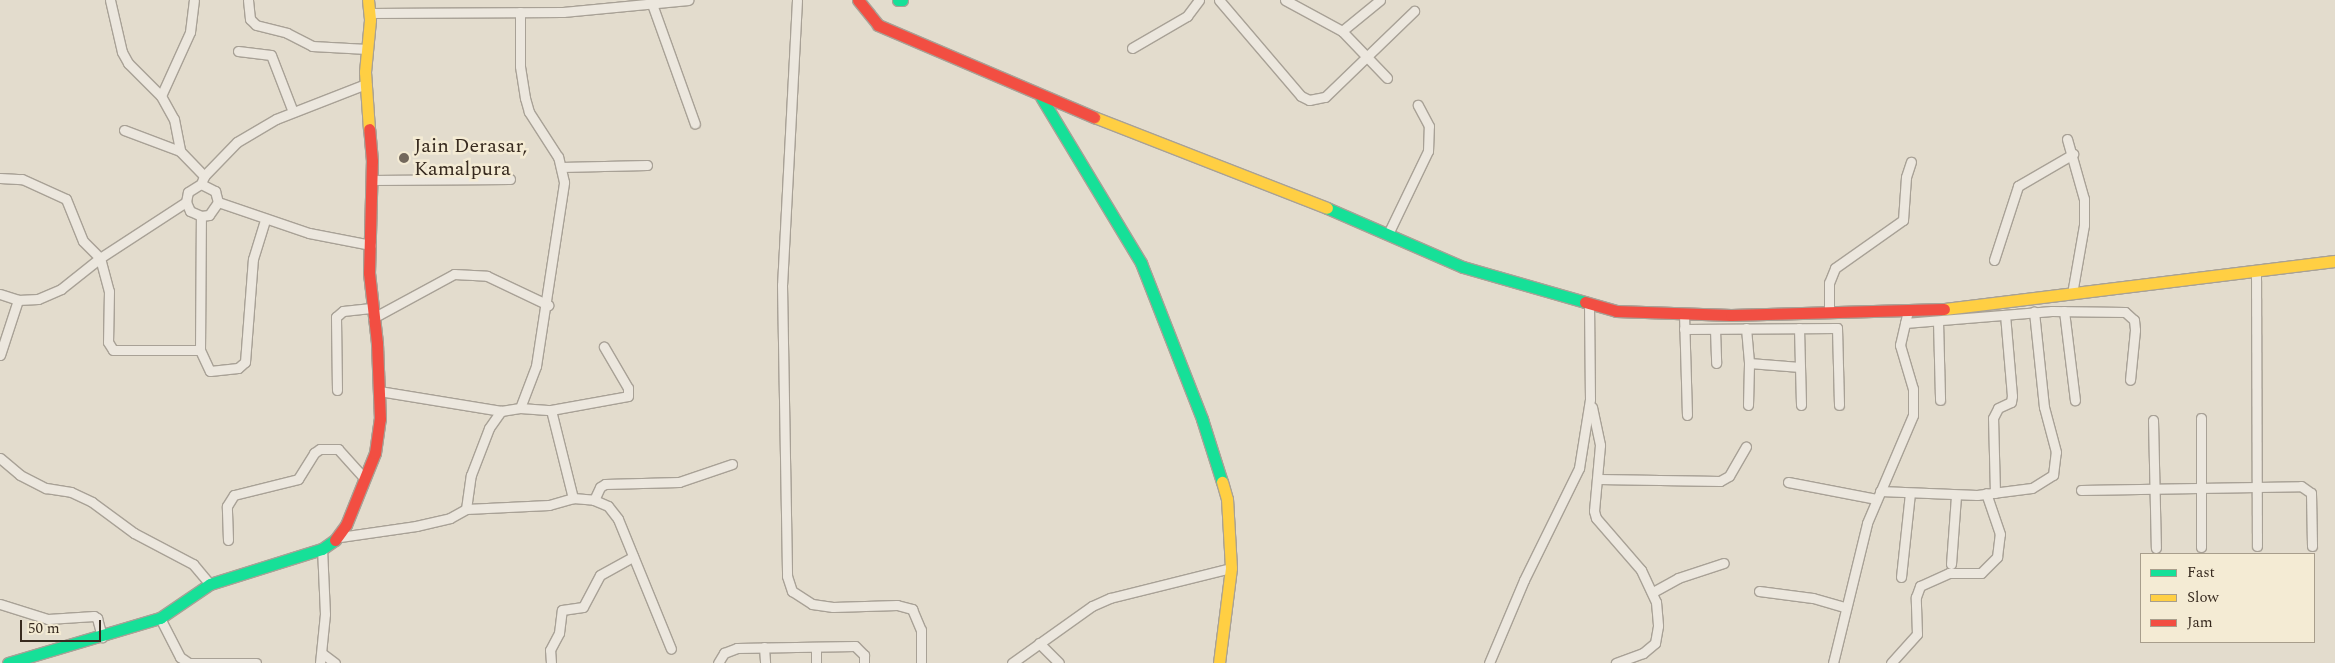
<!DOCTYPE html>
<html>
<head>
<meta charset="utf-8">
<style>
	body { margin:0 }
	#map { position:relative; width:2335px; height:663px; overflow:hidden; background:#e3dccd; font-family:Spectral,serif }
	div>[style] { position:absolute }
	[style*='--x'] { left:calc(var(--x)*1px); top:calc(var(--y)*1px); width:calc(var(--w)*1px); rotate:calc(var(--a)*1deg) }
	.roads { filter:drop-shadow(1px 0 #a8a196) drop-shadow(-1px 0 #a8a196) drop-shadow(0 1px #a8a196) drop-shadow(0 -1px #a8a196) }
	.street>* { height:9px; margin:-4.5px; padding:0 4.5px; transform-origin:4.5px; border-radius:4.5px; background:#ece7de }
	.fast>* { height:11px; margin:-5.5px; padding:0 5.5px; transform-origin:5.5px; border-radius:5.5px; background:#16e098 }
	.slow>* { height:11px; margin:-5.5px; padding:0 5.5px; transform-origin:5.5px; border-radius:5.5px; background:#ffcf43 }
	.jam>* { height:11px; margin:-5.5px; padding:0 5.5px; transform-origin:5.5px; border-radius:5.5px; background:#f24e42 }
	.dots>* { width:14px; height:14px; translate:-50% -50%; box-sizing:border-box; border:2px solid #f4ebd4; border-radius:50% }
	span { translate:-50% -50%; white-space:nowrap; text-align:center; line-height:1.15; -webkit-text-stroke:5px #f4ebd4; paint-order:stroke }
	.poi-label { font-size:20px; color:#372a1f }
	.left { translate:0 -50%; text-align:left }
	.legend { position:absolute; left:2140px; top:553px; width:175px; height:90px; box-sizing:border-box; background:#f4ebd4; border:1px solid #a89e8c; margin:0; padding:6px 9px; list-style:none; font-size:15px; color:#372a1f }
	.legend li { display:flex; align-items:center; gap:10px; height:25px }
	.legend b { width:25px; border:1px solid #a89e8c }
	.scale { position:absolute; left:20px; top:620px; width:81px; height:22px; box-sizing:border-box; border:2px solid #372a1f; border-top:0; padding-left:6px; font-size:15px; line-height:18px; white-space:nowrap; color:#372a1f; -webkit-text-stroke:4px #f4ebd4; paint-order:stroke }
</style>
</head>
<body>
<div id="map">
	<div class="roads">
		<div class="street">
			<i style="--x:110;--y:0;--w:53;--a:77"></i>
			<i style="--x:122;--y:52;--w:13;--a:61"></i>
			<i style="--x:128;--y:63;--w:47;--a:45"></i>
			<i style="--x:161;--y:96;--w:26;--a:61"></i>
			<i style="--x:174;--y:119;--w:33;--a:79"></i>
			<i style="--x:180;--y:151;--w:35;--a:46"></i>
			<i style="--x:248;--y:0;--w:19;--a:84"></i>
			<i style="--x:250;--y:19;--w:8;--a:45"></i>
			<i style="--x:256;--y:25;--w:32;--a:14"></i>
			<i style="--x:287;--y:33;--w:28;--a:27"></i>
			<i style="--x:312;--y:46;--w:55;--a:3.1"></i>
			<i style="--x:797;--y:0;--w:285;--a:93"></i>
			<i style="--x:782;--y:285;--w:291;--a:89"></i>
			<i style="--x:787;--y:576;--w:16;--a:72"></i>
			<i style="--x:792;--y:591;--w:24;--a:33"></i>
			<i style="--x:812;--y:604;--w:21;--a:8"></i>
			<i style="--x:833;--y:607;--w:64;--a:-1.8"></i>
			<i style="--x:897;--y:605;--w:16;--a:15"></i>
			<i style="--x:912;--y:609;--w:23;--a:67"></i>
			<i style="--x:921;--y:630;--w:33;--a:90"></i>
			<i style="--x:1219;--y:0;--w:126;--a:49.5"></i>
			<i style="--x:1301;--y:96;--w:9;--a:27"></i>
			<i style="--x:1309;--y:100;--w:16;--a:-11"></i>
			<i style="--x:1325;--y:97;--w:124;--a:-44"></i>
			<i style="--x:1285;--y:0;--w:65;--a:28.5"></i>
			<i style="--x:1380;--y:0;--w:49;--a:140.8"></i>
			<i style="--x:1342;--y:31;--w:65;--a:46.2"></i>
			<i style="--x:652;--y:4;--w:127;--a:70.3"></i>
			<i style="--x:369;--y:13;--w:194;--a:-0.3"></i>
			<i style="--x:563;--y:12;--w:126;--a:-5.5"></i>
			<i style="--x:1132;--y:48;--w:64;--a:-30.2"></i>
			<i style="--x:1187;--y:16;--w:20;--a:-53"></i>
			<i style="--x:238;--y:51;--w:33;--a:7"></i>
			<i style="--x:271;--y:55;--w:61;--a:68.9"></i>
			<i style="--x:161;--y:96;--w:70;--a:-65.6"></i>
			<i style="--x:190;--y:32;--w:32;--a:-83"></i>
			<i style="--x:124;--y:130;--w:60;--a:20.6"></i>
			<i style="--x:2067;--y:139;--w:62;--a:74.2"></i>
			<i style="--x:2084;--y:199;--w:26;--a:90"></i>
			<i style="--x:2084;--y:225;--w:70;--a:99.9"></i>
			<i style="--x:561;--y:167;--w:86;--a:-1.3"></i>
			<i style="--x:0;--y:178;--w:22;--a:3"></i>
			<i style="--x:22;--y:179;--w:48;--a:24.4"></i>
			<i style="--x:66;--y:199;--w:45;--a:68"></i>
			<i style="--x:83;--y:241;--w:24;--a:45"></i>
			<i style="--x:100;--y:258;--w:34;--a:75"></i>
			<i style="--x:109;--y:291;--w:51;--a:91.1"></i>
			<i style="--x:108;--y:342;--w:9;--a:58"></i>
			<i style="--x:113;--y:350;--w:87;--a:0"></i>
			<i style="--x:200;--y:350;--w:134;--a:-89.6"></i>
			<i style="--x:372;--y:180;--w:138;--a:-0.4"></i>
			<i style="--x:201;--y:184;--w:16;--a:27"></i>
			<i style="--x:215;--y:191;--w:11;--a:75"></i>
			<i style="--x:186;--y:202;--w:10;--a:-79"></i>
			<i style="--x:188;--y:192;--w:15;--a:-32"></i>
			<i style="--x:201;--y:184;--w:9;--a:-69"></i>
			<i style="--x:204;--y:176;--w:47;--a:-45.9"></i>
			<i style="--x:237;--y:142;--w:45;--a:-30.5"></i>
			<i style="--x:276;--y:119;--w:97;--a:-21.3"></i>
			<i style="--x:1388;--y:234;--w:92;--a:-64.3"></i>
			<i style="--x:1428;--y:151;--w:25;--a:-88"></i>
			<i style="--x:1429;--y:126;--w:24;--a:-118"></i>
			<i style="--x:1994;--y:260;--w:78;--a:-72"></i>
			<i style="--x:2018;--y:186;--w:64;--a:-30.2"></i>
			<i style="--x:2256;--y:271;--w:275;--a:89.8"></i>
			<i style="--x:0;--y:294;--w:19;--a:18"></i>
			<i style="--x:18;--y:300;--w:20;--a:-3"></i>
			<i style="--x:38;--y:299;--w:25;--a:-23"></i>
			<i style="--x:61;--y:289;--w:50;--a:-38.5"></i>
			<i style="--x:100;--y:258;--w:103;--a:-33.1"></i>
			<i style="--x:186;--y:202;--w:10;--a:66"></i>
			<i style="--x:190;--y:211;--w:12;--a:24"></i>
			<i style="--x:201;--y:216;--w:8;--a:-7"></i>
			<i style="--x:209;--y:215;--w:16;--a:-55"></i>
			<i style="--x:218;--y:202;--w:96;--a:18.8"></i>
			<i style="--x:309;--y:233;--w:63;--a:11"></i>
			<i style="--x:2064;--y:311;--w:90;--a:83"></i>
			<i style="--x:1829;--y:312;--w:29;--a:-90"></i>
			<i style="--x:1829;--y:283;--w:16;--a:-68"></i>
			<i style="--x:1835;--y:268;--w:83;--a:-35.2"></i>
			<i style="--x:1903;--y:220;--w:43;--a:-86"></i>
			<i style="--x:1906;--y:177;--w:16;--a:-72"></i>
			<i style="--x:1684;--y:314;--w:101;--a:88.3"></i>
			<i style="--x:373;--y:318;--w:92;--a:-28.5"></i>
			<i style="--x:454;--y:274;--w:33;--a:3"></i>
			<i style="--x:487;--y:276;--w:68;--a:25.4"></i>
			<i style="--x:1938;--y:321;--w:79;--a:88.5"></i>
			<i style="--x:1905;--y:323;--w:147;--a:-4.7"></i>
			<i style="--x:2052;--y:311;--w:73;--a:0.8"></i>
			<i style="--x:2125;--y:312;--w:12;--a:42"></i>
			<i style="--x:2134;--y:320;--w:10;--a:84"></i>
			<i style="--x:2135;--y:330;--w:50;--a:95.7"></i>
			<i style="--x:1746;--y:328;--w:35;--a:85"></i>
			<i style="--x:1749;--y:363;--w:51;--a:4.5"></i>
			<i style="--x:1799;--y:328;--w:77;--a:88.5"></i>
			<i style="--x:1684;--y:329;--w:153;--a:-0.4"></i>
			<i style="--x:1837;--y:328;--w:77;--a:88.5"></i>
			<i style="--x:1715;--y:329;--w:34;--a:88"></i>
			<i style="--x:200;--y:350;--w:23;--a:65"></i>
			<i style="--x:210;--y:371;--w:28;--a:-6"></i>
			<i style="--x:238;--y:368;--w:9;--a:-41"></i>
			<i style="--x:245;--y:362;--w:103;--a:-85.6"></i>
			<i style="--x:253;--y:259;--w:41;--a:-72.9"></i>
			<i style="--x:0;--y:355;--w:58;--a:-71.9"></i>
			<i style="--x:337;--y:390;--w:73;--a:-90.8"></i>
			<i style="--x:336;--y:317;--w:9;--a:-41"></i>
			<i style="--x:343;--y:311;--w:28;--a:-6"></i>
			<i style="--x:379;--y:391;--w:124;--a:9.3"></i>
			<i style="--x:1748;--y:405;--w:42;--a:-88.6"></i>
			<i style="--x:1592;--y:407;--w:39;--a:78"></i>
			<i style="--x:1600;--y:445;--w:66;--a:95.2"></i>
			<i style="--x:1594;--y:511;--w:7;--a:74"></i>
			<i style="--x:1596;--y:518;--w:69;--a:49.1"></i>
			<i style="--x:1641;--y:570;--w:35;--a:65"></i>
			<i style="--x:1656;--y:602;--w:24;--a:85"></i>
			<i style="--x:1658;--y:626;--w:17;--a:100"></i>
			<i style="--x:1655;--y:643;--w:16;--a:140"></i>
			<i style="--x:1643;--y:653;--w:29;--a:160"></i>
			<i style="--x:520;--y:408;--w:31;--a:4"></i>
			<i style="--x:551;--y:410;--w:78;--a:-10.3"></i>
			<i style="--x:628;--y:396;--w:8;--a:-90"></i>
			<i style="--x:628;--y:388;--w:48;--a:-120.3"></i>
			<i style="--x:551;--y:410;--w:91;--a:76"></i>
			<i style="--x:2153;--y:420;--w:128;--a:88.7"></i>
			<i style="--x:0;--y:458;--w:26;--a:40"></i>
			<i style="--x:20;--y:475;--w:29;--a:27"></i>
			<i style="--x:46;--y:488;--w:25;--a:9"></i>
			<i style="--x:71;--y:492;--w:23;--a:25"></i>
			<i style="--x:92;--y:502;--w:52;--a:36.4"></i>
			<i style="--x:134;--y:533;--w:67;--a:27.7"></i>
			<i style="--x:193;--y:564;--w:26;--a:50"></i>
			<i style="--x:1599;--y:479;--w:121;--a:0.9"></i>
			<i style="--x:1720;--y:481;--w:10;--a:-29"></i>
			<i style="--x:1729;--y:476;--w:34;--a:-60"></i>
			<i style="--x:1788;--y:482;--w:90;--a:10.9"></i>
			<i style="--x:2081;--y:490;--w:220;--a:-1"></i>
			<i style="--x:2301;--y:486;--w:12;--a:35"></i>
			<i style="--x:2311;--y:493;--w:53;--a:88.9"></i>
			<i style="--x:1880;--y:491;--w:97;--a:2.4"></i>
			<i style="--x:1977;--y:495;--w:55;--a:-7.3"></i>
			<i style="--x:2032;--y:488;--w:25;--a:-32"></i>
			<i style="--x:2053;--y:475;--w:23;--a:-83"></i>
			<i style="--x:2056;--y:452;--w:47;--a:-104.9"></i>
			<i style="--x:2044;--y:407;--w:96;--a:-96"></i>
			<i style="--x:1995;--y:493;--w:75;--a:-91.5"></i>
			<i style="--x:1993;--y:418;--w:11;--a:-63"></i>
			<i style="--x:1998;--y:408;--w:14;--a:-25"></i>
			<i style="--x:2011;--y:402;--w:6;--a:-81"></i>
			<i style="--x:2012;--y:396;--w:81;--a:-94.9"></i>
			<i style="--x:594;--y:500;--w:14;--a:-65"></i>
			<i style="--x:600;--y:487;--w:6;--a:-31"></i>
			<i style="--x:605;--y:484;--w:74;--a:-1.5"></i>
			<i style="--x:679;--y:482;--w:56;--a:-18.8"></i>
			<i style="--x:466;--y:509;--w:83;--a:-2.8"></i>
			<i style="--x:549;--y:505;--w:25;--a:-16"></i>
			<i style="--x:573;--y:498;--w:21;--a:5"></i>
			<i style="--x:594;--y:500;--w:15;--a:23"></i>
			<i style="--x:608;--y:506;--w:16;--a:52"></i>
			<i style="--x:618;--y:519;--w:140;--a:67.8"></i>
			<i style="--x:340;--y:537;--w:77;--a:-8.2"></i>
			<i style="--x:416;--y:526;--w:35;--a:-13"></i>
			<i style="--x:450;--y:518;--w:18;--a:-29"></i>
			<i style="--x:466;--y:509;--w:34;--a:-82"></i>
			<i style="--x:471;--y:475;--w:50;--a:-69"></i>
			<i style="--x:489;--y:428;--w:21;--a:-55"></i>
			<i style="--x:501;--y:411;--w:19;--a:-9"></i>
			<i style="--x:520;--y:408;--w:45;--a:-69.1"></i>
			<i style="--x:536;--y:366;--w:186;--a:-81.3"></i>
			<i style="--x:564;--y:182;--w:26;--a:-103"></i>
			<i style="--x:558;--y:157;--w:54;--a:-122.8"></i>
			<i style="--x:529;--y:112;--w:15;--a:-106"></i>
			<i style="--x:525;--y:98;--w:32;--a:-99"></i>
			<i style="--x:520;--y:66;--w:54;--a:-90"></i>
			<i style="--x:228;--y:540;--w:34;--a:-92"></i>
			<i style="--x:227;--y:506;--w:13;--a:-58"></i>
			<i style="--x:234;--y:495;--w:66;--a:-14"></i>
			<i style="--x:298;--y:479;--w:31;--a:-58"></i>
			<i style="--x:314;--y:453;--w:7;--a:-34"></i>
			<i style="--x:320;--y:449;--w:18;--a:0"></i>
			<i style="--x:338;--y:449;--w:39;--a:48"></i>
			<i style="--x:2201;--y:547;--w:129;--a:-90"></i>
			<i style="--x:1951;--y:564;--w:68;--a:-85.8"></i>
			<i style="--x:1901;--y:577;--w:84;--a:-83.9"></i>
			<i style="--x:1759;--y:591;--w:54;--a:7.4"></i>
			<i style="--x:1813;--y:598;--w:32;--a:16"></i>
			<i style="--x:1653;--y:592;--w:29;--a:-29"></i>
			<i style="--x:1678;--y:578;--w:48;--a:-18.1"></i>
			<i style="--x:0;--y:604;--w:50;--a:17.4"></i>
			<i style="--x:48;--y:619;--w:46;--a:-3.7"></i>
			<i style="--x:94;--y:616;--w:4;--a:34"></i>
			<i style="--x:97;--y:618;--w:20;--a:75"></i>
			<i style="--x:160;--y:618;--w:44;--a:62.9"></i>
			<i style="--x:180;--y:657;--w:11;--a:34"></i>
			<i style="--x:189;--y:663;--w:67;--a:0"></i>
			<i style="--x:1039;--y:643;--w:28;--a:45"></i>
			<i style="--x:764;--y:647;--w:16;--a:86"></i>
			<i style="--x:816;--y:647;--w:16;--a:90"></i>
			<i style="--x:323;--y:654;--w:15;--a:37"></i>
			<i style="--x:320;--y:663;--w:49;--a:-84.2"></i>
			<i style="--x:325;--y:614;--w:65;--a:-92.6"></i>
			<i style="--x:551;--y:663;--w:13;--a:-94"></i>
			<i style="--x:550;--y:650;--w:19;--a:-62"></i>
			<i style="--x:559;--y:633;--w:23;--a:-83"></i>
			<i style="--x:562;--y:610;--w:21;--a:-8"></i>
			<i style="--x:583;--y:607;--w:36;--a:-62"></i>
			<i style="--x:600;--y:575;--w:38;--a:-29"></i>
			<i style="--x:718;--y:663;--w:12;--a:-59"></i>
			<i style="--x:724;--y:653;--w:14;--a:-21"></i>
			<i style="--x:737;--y:648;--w:118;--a:-1"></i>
			<i style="--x:855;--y:646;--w:13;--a:45"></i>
			<i style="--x:864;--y:655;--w:8;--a:90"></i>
			<i style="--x:1012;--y:663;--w:98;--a:-35.5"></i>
			<i style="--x:1092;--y:606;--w:20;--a:-24"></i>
			<i style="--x:1110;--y:598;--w:125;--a:-13.9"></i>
			<i style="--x:1489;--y:663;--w:90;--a:-67.1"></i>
			<i style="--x:1524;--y:580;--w:125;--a:-63.8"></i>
			<i style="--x:1579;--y:468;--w:70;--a:-80.9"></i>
			<i style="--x:1590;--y:399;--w:95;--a:-90.6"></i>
			<i style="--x:1833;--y:663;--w:144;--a:-76.3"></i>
			<i style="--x:1867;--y:523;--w:117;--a:-66.9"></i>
			<i style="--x:1913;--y:415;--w:26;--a:-90"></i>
			<i style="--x:1913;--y:389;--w:46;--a:-106.5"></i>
			<i style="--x:1900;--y:345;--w:36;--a:-77"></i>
			<i style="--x:1891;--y:663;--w:39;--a:-48"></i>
			<i style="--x:1917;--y:634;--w:37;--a:-92"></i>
			<i style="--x:1916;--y:597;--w:12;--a:-70"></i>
			<i style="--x:1920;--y:586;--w:32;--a:-24"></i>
			<i style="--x:1949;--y:573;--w:32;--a:0"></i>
			<i style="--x:1981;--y:573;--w:23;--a:-45"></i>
			<i style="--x:1997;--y:557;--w:23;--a:-83"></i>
			<i style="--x:2000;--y:534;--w:43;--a:-108.9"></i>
		</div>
		<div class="fast">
			<i style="--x:898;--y:0;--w:4;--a:0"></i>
			<i style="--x:1041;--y:97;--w:194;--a:58.9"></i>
			<i style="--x:1141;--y:263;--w:168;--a:68.6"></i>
			<i style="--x:1202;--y:419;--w:66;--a:72.4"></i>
			<i style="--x:1327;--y:208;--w:148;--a:23.5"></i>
			<i style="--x:1463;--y:267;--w:127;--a:16"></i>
			<i style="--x:8;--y:663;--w:159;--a:-16.5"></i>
			<i style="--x:160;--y:618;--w:60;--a:-34.2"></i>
			<i style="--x:210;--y:584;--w:117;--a:-17.4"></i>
			<i style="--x:322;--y:549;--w:16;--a:-35"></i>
		</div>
		<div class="slow">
			<i style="--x:368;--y:0;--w:20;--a:84"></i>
			<i style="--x:370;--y:20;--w:52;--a:95.5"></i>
			<i style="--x:365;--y:72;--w:57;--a:86"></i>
			<i style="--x:1094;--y:117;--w:250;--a:21.3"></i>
			<i style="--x:1944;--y:309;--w:394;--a:-7"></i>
			<i style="--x:1219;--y:663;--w:96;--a:-82.8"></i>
			<i style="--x:1231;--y:568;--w:69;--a:-93.3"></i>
			<i style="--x:1227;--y:499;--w:18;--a:-106"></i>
		</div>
		<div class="jam">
			<i style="--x:858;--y:0;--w:32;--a:51"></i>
			<i style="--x:878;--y:25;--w:235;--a:23.1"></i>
			<i style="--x:1585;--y:302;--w:32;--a:16"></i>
			<i style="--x:1616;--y:311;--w:115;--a:2"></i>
			<i style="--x:1731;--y:315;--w:213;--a:-1.6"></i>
			<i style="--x:335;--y:540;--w:19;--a:-54"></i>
			<i style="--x:346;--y:525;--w:78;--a:-68.1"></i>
			<i style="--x:375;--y:453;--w:34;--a:-82"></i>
			<i style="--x:380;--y:419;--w:76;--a:-92.3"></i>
			<i style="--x:377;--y:343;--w:70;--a:-96.5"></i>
			<i style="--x:369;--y:273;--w:112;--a:-88.5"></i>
			<i style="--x:372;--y:161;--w:32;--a:-95"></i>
		</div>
	</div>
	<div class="dots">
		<i style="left:404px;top:158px;background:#73685c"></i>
	</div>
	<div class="poi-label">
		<span class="left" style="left:414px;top:158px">Jain Derasar,<br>Kamalpura</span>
	</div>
	<ul class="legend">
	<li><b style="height:6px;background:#16e098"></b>Fast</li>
	<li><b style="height:6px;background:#ffcf43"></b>Slow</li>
	<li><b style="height:6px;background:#f24e42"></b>Jam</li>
	</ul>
	<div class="scale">50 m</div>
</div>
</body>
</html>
